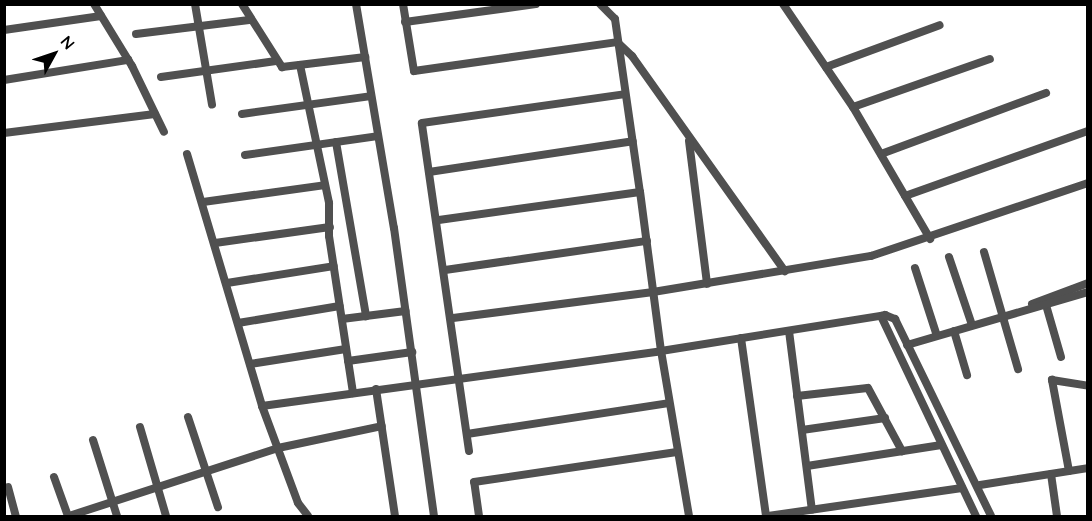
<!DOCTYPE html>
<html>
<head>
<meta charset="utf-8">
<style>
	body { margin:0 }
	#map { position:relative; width:1092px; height:521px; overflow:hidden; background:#fff; font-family:Quicksand,sans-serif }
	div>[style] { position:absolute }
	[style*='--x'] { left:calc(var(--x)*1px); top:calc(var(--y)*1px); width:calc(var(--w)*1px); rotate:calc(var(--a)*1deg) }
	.street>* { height:8px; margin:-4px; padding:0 4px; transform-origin:4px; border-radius:4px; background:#505050 }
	span { translate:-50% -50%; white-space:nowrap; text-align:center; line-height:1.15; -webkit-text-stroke:5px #fff; paint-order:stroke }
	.frame { position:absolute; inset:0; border:6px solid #000; pointer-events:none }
	.north { position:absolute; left:24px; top:24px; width:60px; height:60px; -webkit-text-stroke:4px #fff; paint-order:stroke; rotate:50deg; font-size:16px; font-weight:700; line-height:24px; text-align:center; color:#000 }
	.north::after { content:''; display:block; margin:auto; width:21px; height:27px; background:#000; clip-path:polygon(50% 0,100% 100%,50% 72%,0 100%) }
</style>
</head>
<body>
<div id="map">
	<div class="street">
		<i style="--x:94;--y:4;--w:73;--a:58.5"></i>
		<i style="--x:132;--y:66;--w:73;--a:64.1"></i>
		<i style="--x:195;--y:4;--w:102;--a:80.4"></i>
		<i style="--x:242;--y:4;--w:75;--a:57.6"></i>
		<i style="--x:282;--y:67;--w:84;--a:-6.9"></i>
		<i style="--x:356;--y:4;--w:227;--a:80.4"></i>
		<i style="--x:394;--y:228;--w:291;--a:82.1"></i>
		<i style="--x:403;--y:4;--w:68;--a:80.7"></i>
		<i style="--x:414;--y:71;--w:205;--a:-8.1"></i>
		<i style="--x:617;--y:42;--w:21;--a:43"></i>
		<i style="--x:632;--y:56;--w:264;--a:54.6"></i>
		<i style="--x:600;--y:4;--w:21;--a:45"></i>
		<i style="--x:615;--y:19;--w:175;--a:81.8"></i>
		<i style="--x:783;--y:4;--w:125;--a:55.8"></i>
		<i style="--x:853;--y:107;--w:153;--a:59.7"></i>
		<i style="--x:405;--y:22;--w:132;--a:-7.8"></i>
		<i style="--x:4;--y:30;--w:98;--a:-8.2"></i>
		<i style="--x:136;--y:34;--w:114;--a:-7.1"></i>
		<i style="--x:300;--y:65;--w:141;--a:78.1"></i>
		<i style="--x:329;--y:203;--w:33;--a:90"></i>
		<i style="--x:329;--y:236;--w:159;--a:81.3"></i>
		<i style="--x:826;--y:67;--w:121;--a:-20.2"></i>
		<i style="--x:161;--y:77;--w:116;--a:-7.9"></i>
		<i style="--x:4;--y:80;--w:126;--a:-9.2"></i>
		<i style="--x:853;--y:107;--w:145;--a:-19.3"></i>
		<i style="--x:242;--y:114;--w:130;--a:-7.9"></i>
		<i style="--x:4;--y:133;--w:152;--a:-7.2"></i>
		<i style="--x:689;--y:141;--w:144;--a:82.8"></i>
		<i style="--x:336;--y:142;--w:177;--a:80.2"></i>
		<i style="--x:187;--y:154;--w:263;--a:73.4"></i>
		<i style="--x:262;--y:406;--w:103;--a:69.6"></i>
		<i style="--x:298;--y:503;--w:16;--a:52"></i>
		<i style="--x:881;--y:154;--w:176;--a:-20.3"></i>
		<i style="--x:245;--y:155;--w:134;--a:-8.1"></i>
		<i style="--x:429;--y:172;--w:206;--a:-8.6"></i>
		<i style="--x:905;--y:196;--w:194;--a:-19.6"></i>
		<i style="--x:203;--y:202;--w:123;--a:-7.9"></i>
		<i style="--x:215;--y:243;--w:116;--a:-7.9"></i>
		<i style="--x:984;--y:252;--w:122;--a:73.8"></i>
		<i style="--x:949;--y:257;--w:72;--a:71.3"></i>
		<i style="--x:915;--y:268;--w:71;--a:72.1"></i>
		<i style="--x:445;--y:270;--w:204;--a:-8.2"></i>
		<i style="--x:227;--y:283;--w:108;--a:-9"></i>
		<i style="--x:1032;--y:304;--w:60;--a:-20.6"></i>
		<i style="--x:1046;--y:305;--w:54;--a:73.9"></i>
		<i style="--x:881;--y:316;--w:221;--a:64.6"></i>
		<i style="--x:453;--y:318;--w:202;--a:-7.4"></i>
		<i style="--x:653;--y:292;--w:221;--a:-9.4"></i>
		<i style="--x:871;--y:256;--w:229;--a:-18.6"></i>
		<i style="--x:342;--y:319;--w:64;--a:-7.1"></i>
		<i style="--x:238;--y:323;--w:103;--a:-9.5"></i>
		<i style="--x:789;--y:331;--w:180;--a:82.7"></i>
		<i style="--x:954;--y:331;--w:46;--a:73.5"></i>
		<i style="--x:741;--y:338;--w:180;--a:82"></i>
		<i style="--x:907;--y:345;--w:189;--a:-16.3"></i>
		<i style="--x:348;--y:361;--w:65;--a:-8"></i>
		<i style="--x:250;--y:364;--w:97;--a:-8.9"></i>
		<i style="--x:376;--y:389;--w:128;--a:81.5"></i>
		<i style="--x:797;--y:396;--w:71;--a:-6.4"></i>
		<i style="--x:868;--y:388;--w:72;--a:61.6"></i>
		<i style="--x:262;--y:406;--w:403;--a:-7.8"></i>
		<i style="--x:661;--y:351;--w:160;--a:-97.5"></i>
		<i style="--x:640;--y:192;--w:205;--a:172.1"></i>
		<i style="--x:188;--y:417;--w:95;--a:71.6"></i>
		<i style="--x:140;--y:427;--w:93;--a:73.7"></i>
		<i style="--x:802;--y:430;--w:84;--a:-8.2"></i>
		<i style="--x:467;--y:434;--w:204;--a:-8.7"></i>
		<i style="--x:93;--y:440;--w:80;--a:72.5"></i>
		<i style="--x:469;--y:451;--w:331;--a:-98.2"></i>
		<i style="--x:422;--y:123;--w:205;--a:-8.1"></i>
		<i style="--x:807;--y:466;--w:136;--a:-8.9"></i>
		<i style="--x:1069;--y:471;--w:93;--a:-100.6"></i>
		<i style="--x:1052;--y:380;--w:36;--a:9"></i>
		<i style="--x:1051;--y:474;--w:42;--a:81.9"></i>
		<i style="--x:54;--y:477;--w:41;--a:70.3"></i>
		<i style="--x:980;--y:485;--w:109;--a:-8.9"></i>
		<i style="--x:8;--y:487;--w:30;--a:75"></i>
		<i style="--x:69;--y:516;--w:220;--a:-18"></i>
		<i style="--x:278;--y:448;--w:106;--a:-11.9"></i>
		<i style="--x:479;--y:516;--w:34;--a:-98"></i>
		<i style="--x:474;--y:482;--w:205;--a:-8.4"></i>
		<i style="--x:689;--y:516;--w:167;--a:-99.6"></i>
		<i style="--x:661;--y:351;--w:227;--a:-9.1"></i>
		<i style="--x:885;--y:315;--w:11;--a:22"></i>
		<i style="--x:895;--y:319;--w:219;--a:64"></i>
		<i style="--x:768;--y:516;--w:196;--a:-8.2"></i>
	</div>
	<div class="frame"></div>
	<div class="north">N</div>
</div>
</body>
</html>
